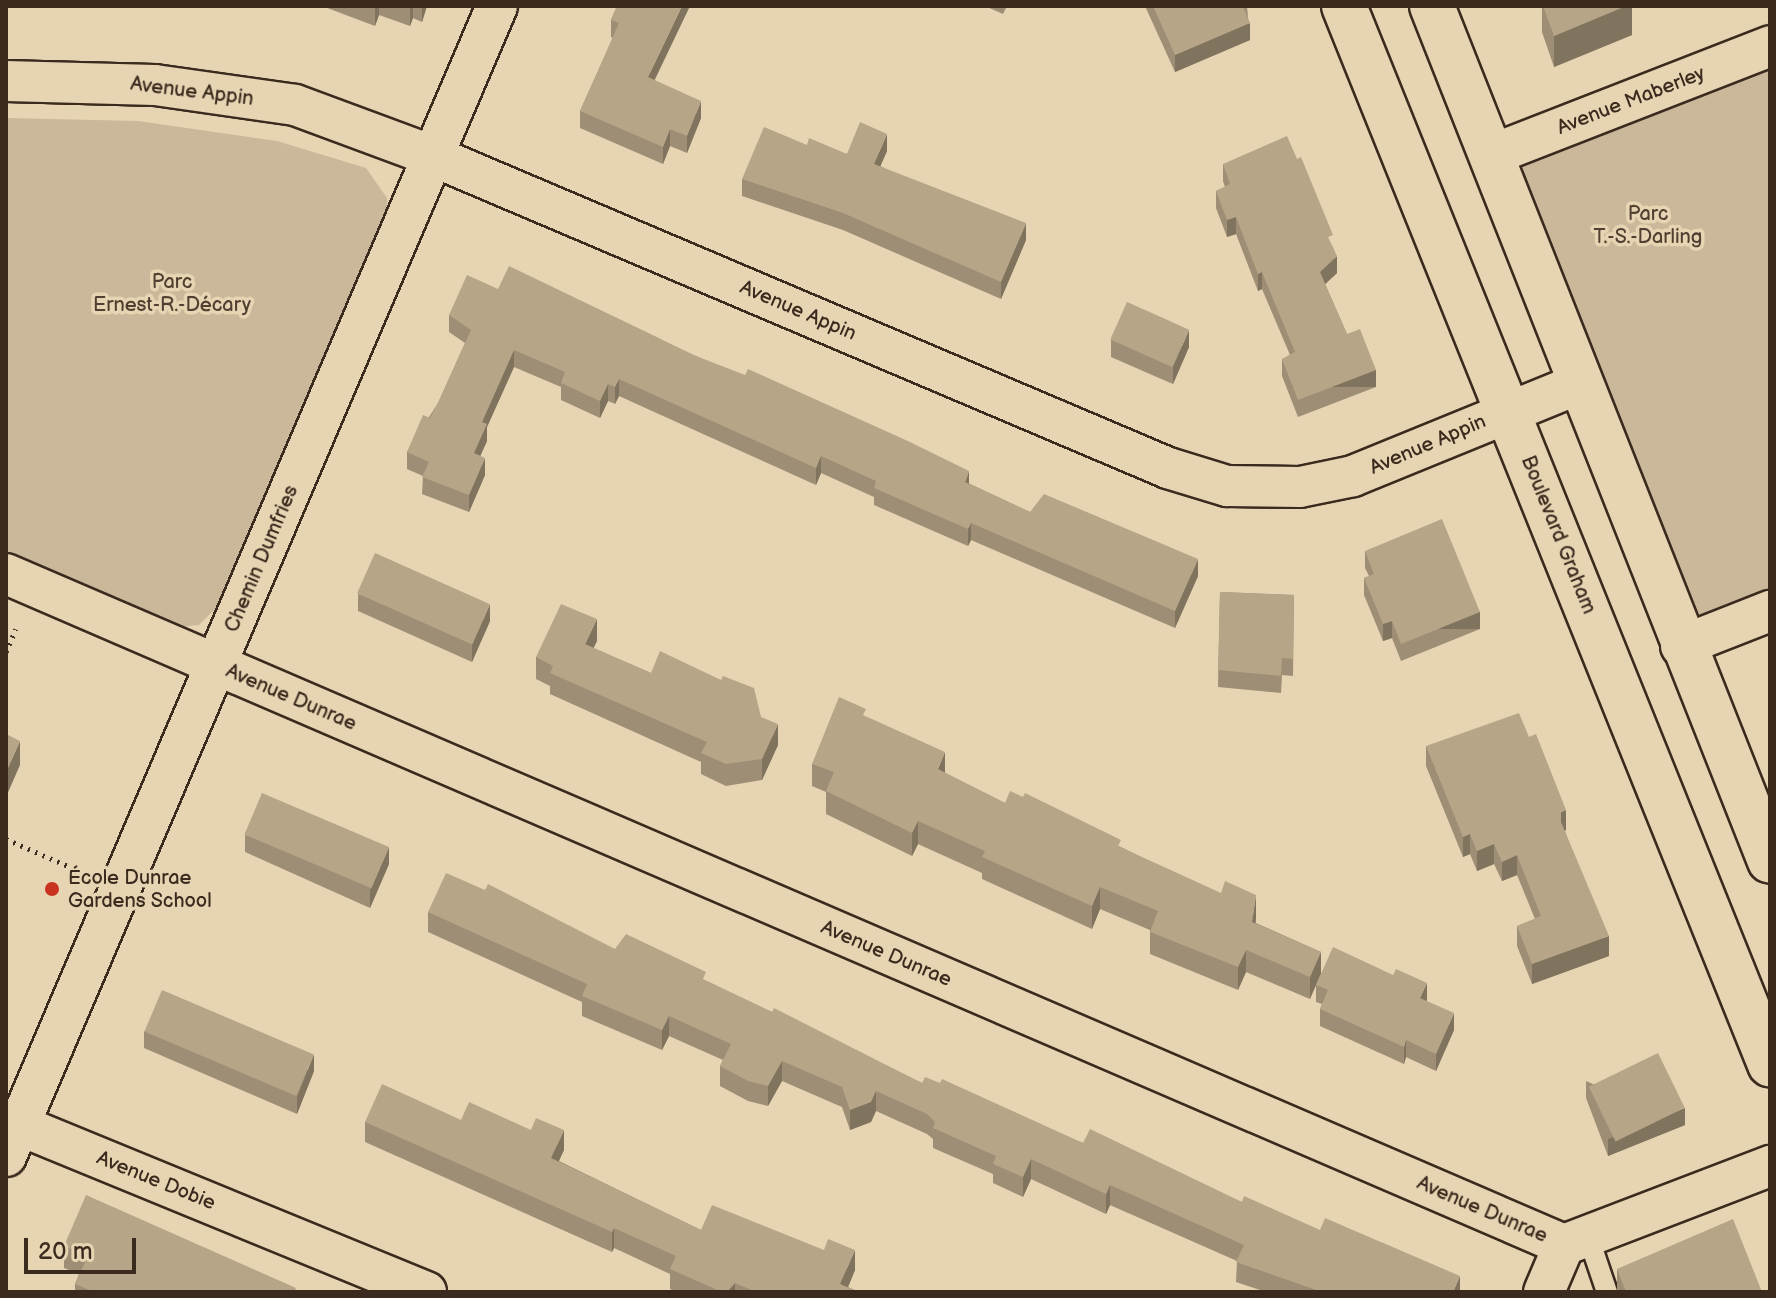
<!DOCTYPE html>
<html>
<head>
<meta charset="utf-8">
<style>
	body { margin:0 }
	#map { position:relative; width:1776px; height:1298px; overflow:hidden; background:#e7d4b2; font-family:"Balsamiq Sans",sans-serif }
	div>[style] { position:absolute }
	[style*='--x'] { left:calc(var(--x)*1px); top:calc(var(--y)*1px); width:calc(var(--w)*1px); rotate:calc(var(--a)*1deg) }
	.green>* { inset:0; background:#cbb89a }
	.path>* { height:5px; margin-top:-2.5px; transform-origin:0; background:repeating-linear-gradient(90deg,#3b2a1e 0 2px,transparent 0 8px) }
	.roads { filter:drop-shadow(2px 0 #3b2a1e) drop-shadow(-2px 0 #3b2a1e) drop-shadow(0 2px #3b2a1e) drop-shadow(0 -2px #3b2a1e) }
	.service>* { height:20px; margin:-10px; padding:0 10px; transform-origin:10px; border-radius:10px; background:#e7d4b2 }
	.minor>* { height:40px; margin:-20px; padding:0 20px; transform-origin:20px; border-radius:20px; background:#e7d4b2 }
	.tertiary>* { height:44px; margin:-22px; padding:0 22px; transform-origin:22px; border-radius:22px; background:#e7d4b2 }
	.wall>* { inset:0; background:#9d8e75 }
	.shaded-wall>* { inset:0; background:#80745f; transform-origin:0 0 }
	.building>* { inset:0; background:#b7a588; transform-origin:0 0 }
	.dots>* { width:22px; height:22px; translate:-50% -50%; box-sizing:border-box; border:4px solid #e7d4b2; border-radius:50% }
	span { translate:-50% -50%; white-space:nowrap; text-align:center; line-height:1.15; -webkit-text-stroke:7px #e7d4b2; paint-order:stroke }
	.street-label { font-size:20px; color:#3b2a1e }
	.park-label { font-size:20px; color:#513f31 }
	.poi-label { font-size:20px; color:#3b2a1e }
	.left { translate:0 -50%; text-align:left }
	.frame { position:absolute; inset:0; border:8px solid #3b2a1e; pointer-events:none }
	.scale { position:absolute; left:24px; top:1238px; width:112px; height:36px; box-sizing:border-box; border:4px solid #3b2a1e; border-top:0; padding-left:10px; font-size:24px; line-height:28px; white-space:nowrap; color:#3b2a1e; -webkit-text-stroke:6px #e7d4b2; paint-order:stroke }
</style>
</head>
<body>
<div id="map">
	<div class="green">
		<i style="clip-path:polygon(1770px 46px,1770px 611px,1681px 646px,1491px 155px)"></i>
		<i style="clip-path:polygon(6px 118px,138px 121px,277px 141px,366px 168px,387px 198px,387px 216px,216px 608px,199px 625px,177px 627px,6px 552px)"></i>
	</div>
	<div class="path">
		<i style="--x:6;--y:652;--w:25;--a:-67"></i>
		<i style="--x:6;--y:839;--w:87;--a:23.6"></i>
	</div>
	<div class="roads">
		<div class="service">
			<i style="--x:1588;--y:1236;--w:59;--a:71.3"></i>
		</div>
		<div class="minor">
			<i style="--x:6;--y:81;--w:149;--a:1.5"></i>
			<i style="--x:155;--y:85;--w:141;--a:8.1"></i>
			<i style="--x:295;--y:105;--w:147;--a:20.3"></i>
			<i style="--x:433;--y:156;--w:798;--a:23"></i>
			<i style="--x:1168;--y:468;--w:62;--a:17"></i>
			<i style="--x:1227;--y:486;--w:73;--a:0.8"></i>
			<i style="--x:1300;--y:487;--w:54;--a:-11.7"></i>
			<i style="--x:1353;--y:476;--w:244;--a:-22.2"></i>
			<i style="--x:1491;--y:155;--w:300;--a:-21.3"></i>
			<i style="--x:6;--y:574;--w:1696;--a:23.3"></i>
			<i style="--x:1564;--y:1245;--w:221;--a:-21"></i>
			<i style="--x:1681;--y:646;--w:96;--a:-21.5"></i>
			<i style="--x:19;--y:1125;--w:440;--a:22.3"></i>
			<i style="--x:6;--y:1156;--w:1250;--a:-66.88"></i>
			<i style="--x:1544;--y:1292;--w:51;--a:-66.9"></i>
		</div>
		<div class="tertiary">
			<i style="--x:1344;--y:6;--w:1141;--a:68.07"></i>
			<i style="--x:1432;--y:6;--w:919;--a:68.43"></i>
		</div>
	</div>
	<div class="wall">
		<i style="clip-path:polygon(322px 6px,427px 6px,422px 22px,413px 18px,410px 26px,379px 15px,375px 26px)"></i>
		<i style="clip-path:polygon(617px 6px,654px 80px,701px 118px,687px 153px,670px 146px,663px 164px,580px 128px,580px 111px,613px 38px,611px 37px,611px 20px)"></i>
		<i style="clip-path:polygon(985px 6px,1007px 6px,1003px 14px)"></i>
		<i style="clip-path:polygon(1145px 6px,1247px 6px,1250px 40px,1175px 72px)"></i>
		<i style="clip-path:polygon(1542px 6px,1632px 6px,1632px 35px,1554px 67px,1542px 32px)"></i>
		<i style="clip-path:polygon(807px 145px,847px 154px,887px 151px,880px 166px,1026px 240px,1001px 299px,843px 230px,742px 196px,742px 179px)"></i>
		<i style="clip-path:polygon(1223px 164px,1333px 247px,1337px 273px,1325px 284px,1347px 334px,1376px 387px,1298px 417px,1282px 376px,1282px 359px,1290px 355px,1262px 289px,1258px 291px,1236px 234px,1227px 237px,1216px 208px,1216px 191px,1225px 187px,1223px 181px)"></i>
		<i style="clip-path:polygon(498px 289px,696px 356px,1030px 512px,1198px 576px,1175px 628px,971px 540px,968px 546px,874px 505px,874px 497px,821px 473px,816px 485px,619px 396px,615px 404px,608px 401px,600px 418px,561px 400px,561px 387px,514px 367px,487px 427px,487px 441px,480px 456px,485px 475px,469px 512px,422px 494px,423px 476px,407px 469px,407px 452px,438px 403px,465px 343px,449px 332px,449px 315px)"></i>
		<i style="clip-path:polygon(1111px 340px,1189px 347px,1173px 384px,1111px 357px)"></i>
		<i style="clip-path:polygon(1365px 551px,1480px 629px,1401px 661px,1392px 638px,1383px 641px,1364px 595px,1364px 578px,1369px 576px,1365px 568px)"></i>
		<i style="clip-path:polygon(1220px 592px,1294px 595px,1293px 676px,1282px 675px,1281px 693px,1218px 687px)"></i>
		<i style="clip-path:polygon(358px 594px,490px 621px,472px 662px,358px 611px)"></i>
		<i style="clip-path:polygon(597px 641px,593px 648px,651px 673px,761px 717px,778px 745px,762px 780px,726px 786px,701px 774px,701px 762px,550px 694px,550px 686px,536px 679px,536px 657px)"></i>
		<i style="clip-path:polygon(866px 717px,945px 773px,1005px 803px,1121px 847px,1256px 917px,1256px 923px,1321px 952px,1310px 999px,1246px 972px,1238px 990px,1150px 954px,1150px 930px,1100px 909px,1092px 929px,982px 879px,982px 873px,918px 844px,912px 856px,826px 814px,826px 792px,812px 786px,812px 764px)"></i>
		<i style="clip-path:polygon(1426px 746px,1566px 830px,1565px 831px,1609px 956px,1532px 984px,1517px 946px,1517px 926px,1535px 919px,1517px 875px,1502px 881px,1494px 864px,1477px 871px,1470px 854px,1463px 857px,1426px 766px)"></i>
		<i style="clip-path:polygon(245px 835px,389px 864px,370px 908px,245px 852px)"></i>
		<i style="clip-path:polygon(428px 912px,615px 949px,706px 981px,922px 1083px,1242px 1202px,1460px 1292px,1266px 1292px,1236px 1282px,1237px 1261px,1110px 1205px,1106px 1214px,1031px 1179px,1023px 1197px,993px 1183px,993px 1174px,933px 1148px,933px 1139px,927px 1134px,876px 1111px,871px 1122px,850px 1130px,842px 1107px,782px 1081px,768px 1106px,748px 1101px,720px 1086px,720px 1066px,723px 1060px,669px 1036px,662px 1050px,582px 1016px,582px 1002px,428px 932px)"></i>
		<i style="clip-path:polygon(1316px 985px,1427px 1000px,1426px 1001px,1454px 1030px,1436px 1071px,1406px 1057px,1404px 1064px,1320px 1026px,1320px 1009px,1322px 1004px,1316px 1002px)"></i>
		<i style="clip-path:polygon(144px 1031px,314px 1071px,297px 1114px,144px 1048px)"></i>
		<i style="clip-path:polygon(1586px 1081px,1685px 1125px,1608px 1156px,1586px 1098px)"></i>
		<i style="clip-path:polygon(461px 1120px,531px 1130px,564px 1150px,559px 1161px,701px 1230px,855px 1270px,848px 1287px,859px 1292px,677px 1292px,670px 1289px,670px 1274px,614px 1248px,612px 1252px,365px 1142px,365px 1122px)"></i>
		<i style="clip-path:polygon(64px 1246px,296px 1292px,75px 1292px,75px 1284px,79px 1274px,64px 1268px)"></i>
		<i style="clip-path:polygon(1617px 1269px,1762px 1292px,1617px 1292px)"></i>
	</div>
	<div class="shaded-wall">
		<i style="clip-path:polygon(375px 6px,379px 6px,379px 15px,375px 26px)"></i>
		<i style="clip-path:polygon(410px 6px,413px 6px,413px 18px,410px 26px)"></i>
		<i style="clip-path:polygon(422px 6px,427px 6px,422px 22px)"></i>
		<i style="clip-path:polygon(682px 6px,690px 6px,648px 94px,648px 77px)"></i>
		<i style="clip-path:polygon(1626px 6px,1632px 6px,1632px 35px,1554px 67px,1554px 36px)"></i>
		<i style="clip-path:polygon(1250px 23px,1250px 40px,1175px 72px,1175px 55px)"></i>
		<i style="clip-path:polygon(701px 101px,701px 118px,687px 153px,687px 136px)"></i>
		<i style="clip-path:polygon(670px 129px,670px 146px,663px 164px,663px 147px)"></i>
		<i style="clip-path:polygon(887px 134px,887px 151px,874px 181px,874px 164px)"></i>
		<i style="clip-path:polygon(1236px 217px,1236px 234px,1227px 237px,1227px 220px)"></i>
		<i style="clip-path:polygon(1026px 223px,1026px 240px,1001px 299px,1001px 282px)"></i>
		<i style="clip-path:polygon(1337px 256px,1337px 273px,1320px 289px,1320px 272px)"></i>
		<i style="clip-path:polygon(1262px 272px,1262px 289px,1258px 291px,1258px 274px)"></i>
		<i style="clip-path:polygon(1189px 330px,1189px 347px,1173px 384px,1173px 367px)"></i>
		<i style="clip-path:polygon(514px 350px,514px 367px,487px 427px,487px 441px,474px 470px,474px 453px,482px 422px)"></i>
		<i style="left:1376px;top:370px;width:17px;height:84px;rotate:90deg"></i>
		<i style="clip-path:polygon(619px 379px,619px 396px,615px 404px,615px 387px)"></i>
		<i style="clip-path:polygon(608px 384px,608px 401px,600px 418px,600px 401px)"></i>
		<i style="clip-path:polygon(821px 456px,821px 473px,816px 485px,816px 468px)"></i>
		<i style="clip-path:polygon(485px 458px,485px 475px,469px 512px,469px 495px)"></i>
		<i style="clip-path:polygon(969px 471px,969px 488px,965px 482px)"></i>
		<i style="clip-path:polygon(971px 523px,971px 540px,968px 546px,968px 529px)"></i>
		<i style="clip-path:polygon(1198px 559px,1198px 576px,1175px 628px,1175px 611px)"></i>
		<i style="clip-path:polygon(490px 604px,490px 621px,472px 662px,472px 645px)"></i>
		<i style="left:1480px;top:612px;width:17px;height:85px;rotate:90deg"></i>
		<i style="clip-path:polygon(597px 619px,597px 641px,585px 666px,585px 644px)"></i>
		<i style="clip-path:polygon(1392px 621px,1392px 638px,1383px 641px,1383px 624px)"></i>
		<i style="clip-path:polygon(778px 724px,778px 745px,762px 780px,762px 759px)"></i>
		<i style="clip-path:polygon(20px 741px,20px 765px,6px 797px,6px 772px)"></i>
		<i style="clip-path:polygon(945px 752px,945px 774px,938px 769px)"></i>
		<i style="clip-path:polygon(1566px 810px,1566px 830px,1561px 832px,1561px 812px)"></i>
		<i style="clip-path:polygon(918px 821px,918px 844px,912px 856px,912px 833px)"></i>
		<i style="clip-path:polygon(1470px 834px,1470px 854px,1463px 857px,1463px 837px)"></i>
		<i style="clip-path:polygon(1494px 844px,1494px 864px,1477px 871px,1477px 851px)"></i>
		<i style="clip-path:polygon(389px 847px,389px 864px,370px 908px,370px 891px)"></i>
		<i style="clip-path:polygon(1517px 855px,1517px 875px,1502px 881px,1502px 862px)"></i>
		<i style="clip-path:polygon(1100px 887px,1100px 909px,1092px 929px,1092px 906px)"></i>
		<i style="clip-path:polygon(1256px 895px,1256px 917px,1252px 944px,1252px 922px)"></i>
		<i style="clip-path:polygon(1609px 936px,1609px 956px,1532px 984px,1532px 964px)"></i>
		<i style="clip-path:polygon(1246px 950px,1246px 972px,1238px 990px,1238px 967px)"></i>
		<i style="clip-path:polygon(1321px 952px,1321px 974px,1310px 999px,1310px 977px)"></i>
		<i style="clip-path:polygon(1427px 983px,1427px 1000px,1420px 1015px,1420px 998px)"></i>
		<i style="clip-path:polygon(1454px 1013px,1454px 1030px,1436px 1071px,1436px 1054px)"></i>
		<i style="clip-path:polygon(669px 1016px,669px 1036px,662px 1050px,662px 1030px)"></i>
		<i style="clip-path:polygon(1406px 1040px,1406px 1057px,1404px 1064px,1404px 1047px)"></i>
		<i style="clip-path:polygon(314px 1054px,314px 1071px,297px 1114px,297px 1097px)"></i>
		<i style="clip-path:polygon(782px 1061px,782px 1081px,768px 1106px,768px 1086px)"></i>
		<i style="clip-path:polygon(876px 1091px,876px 1111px,871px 1122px,850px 1130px,850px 1110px)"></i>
		<i style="clip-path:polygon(1685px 1108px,1685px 1125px,1608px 1156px,1608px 1139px)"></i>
		<i style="clip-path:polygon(564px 1130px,564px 1150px,551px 1177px,551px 1158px)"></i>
		<i style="clip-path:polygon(1031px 1159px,1031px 1179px,1023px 1197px,1023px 1177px)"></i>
		<i style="clip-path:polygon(1110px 1185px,1110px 1205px,1106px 1214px,1106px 1194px)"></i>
		<i style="clip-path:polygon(614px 1228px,614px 1248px,612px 1252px,612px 1232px)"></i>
		<i style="clip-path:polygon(855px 1250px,855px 1270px,846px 1292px,840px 1284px)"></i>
		<i style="clip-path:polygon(1460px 1276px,1460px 1292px,1453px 1292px)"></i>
		<i style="clip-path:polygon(735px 1283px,735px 1292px,727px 1292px)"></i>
	</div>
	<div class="building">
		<i style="clip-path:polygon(617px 6px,682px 6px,648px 77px,701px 101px,687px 136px,670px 129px,663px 147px,580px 111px,619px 23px,611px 20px)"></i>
		<i style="clip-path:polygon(1153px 6px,1247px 6px,1243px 7px,1250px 23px,1175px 55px)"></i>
		<i style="clip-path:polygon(1543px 6px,1626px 6px,1554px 36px)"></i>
		<i style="clip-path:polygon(860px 122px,887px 134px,874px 164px,1026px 223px,1001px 282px,843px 213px,742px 179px,764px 127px,807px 145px,809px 138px,847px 154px)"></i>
		<i style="clip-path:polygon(1287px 136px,1297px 159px,1301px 157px,1333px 235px,1328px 237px,1337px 256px,1320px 272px,1347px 334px,1360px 329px,1376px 370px,1298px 400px,1282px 359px,1295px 352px,1262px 272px,1258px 274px,1236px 217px,1227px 220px,1216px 191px,1230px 184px,1223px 164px)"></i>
		<i style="clip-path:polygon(509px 266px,696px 356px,745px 375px,748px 369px,910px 442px,969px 471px,965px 482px,1030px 512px,1044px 494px,1198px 559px,1175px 611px,971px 523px,968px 529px,874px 488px,876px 481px,821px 456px,816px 468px,619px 379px,615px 387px,608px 384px,600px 401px,561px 383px,565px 372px,514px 350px,482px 422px,487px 424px,474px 453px,485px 458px,469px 495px,422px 477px,429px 462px,407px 452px,423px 415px,430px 418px,438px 403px,471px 330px,449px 315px,467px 275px,498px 289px)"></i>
		<i style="left:1127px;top:302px;width:68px;height:41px;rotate:24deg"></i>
		<i style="clip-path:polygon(1442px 519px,1480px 612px,1401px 644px,1392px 621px,1383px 624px,1364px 578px,1374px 574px,1365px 551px)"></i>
		<i style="left:375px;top:553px;width:126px;height:44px;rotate:24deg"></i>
		<i style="clip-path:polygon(1220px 592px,1294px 595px,1293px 659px,1282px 658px,1281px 676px,1218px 670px)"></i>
		<i style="clip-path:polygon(561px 604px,597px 619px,585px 644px,651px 673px,660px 651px,721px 680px,723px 676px,754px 688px,761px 717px,778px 724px,762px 759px,726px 764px,701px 753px,707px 742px,550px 673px,553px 666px,536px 657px)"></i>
		<i style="clip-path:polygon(839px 697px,866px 709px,863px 715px,945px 752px,938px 769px,1005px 803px,1010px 791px,1023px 797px,1025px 793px,1121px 840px,1118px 846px,1221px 893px,1225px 881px,1256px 895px,1252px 922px,1321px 952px,1310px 977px,1246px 950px,1238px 967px,1150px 932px,1158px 911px,1100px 887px,1092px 906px,982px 857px,985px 851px,918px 821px,912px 833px,826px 791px,834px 772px,812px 764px)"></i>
		<i style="clip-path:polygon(1519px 713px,1529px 737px,1536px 734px,1566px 810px,1561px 812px,1561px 822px,1609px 936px,1532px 964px,1517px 926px,1541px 916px,1517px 855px,1502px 862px,1494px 844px,1477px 851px,1470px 834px,1463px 837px,1426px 746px)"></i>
		<i style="clip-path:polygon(6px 734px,20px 741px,6px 772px)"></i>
		<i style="left:262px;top:793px;width:138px;height:45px;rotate:23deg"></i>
		<i style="clip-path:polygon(446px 873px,485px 890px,488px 884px,615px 949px,626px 934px,706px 972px,703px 979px,772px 1012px,774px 1008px,922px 1083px,925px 1077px,940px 1083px,942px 1079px,1083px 1143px,1090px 1129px,1242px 1202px,1244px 1196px,1320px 1230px,1325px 1218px,1460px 1276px,1453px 1292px,1322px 1292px,1236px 1262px,1244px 1245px,1110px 1185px,1106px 1194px,1031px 1159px,1023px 1177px,993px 1164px,996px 1156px,933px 1128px,935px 1122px,927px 1114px,876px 1091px,871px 1102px,850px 1110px,842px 1087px,782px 1061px,768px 1086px,748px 1081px,720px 1066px,731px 1044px,669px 1016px,662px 1030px,582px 996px,587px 984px,428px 912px)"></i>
		<i style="clip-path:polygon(1333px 947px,1393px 975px,1396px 969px,1427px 983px,1420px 998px,1454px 1013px,1436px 1054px,1406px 1040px,1404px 1047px,1320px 1009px,1328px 990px,1316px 985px)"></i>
		<i style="left:162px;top:990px;width:165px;height:45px;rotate:23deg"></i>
		<i style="left:1658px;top:1053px;width:61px;height:77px;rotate:64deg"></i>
		<i style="clip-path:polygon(382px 1084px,461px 1120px,469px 1102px,531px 1130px,536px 1118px,564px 1130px,551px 1158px,701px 1230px,712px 1205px,824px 1250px,828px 1239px,855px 1250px,840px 1284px,859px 1292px,756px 1292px,735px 1283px,727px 1292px,722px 1292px,670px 1269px,676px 1256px,614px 1228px,612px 1232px,365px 1122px)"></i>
		<i style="clip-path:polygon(86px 1195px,296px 1288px,294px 1292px,94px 1292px,75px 1284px,88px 1256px,64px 1246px)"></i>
		<i style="clip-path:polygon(1733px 1219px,1762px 1292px,1626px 1292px,1617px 1269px)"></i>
	</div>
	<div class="dots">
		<i style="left:52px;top:889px;background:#c8321e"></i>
	</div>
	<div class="street-label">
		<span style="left:192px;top:92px;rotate:7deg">Avenue Appin</span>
		<span style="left:1631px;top:101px;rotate:-21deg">Avenue Maberley</span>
		<span style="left:798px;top:311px;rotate:23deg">Avenue Appin</span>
		<span style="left:1428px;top:445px;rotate:-23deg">Avenue Appin</span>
		<span style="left:1558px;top:535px;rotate:68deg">Boulevard Graham</span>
		<span style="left:262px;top:559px;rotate:-67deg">Chemin Dumfries</span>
		<span style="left:291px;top:698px;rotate:23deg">Avenue Dunrae</span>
		<span style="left:886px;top:954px;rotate:23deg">Avenue Dunrae</span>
		<span style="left:156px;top:1181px;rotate:22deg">Avenue Dobie</span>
		<span style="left:1482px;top:1210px;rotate:23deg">Avenue Dunrae</span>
	</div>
	<div class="park-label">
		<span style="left:1648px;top:226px">Parc<br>T.-S.-Darling</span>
		<span style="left:172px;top:294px">Parc<br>Ernest-R.-Décary</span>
	</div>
	<div class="poi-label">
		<span class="left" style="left:68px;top:890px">École Dunrae<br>Gardens School</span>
	</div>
	<div class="frame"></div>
	<div class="scale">20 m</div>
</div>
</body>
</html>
